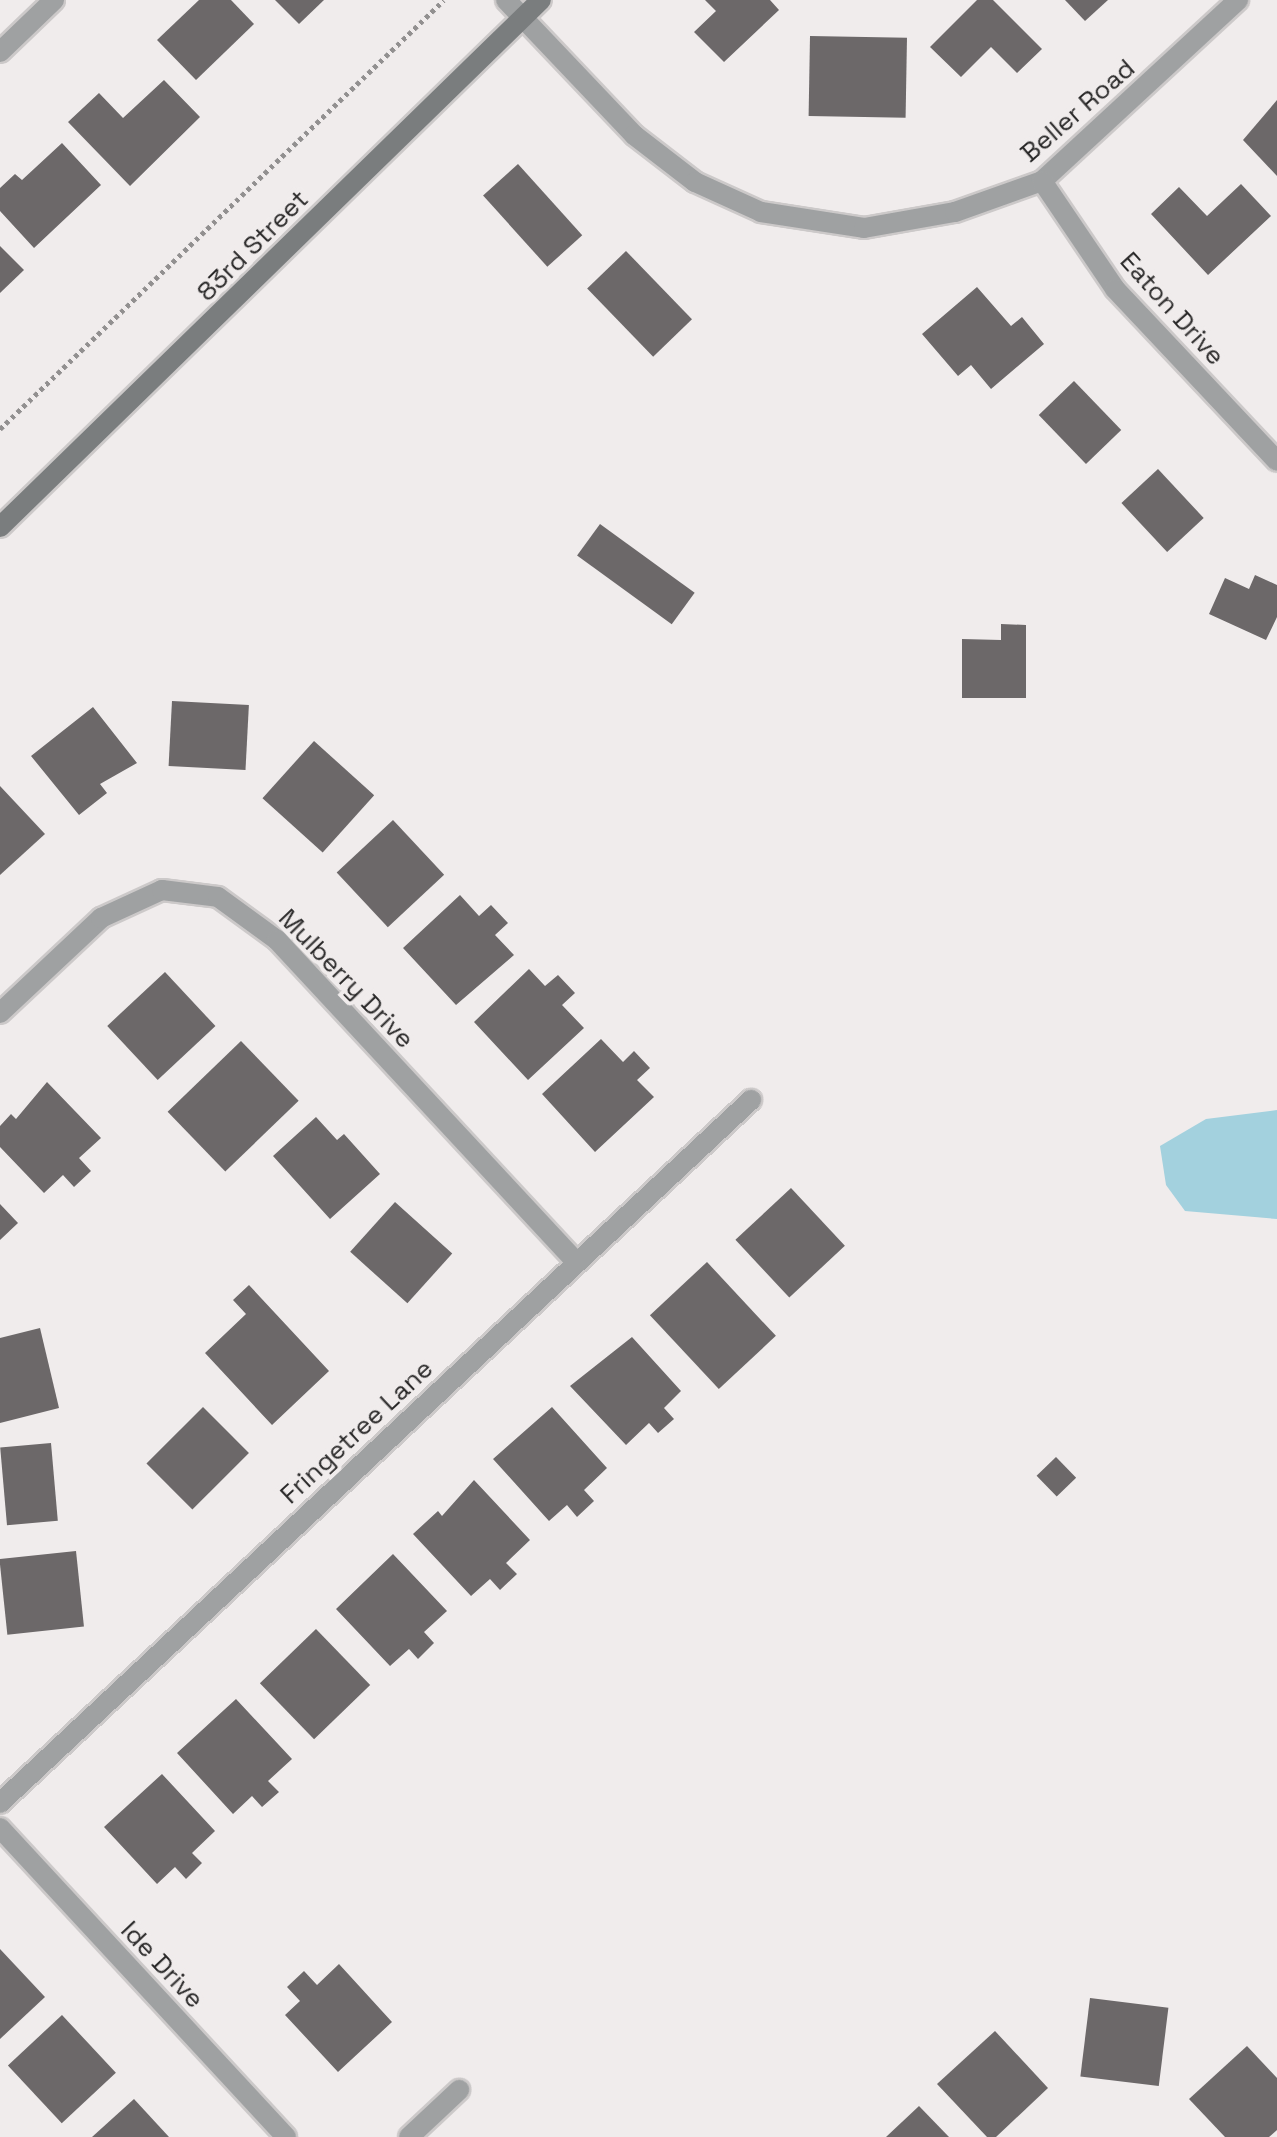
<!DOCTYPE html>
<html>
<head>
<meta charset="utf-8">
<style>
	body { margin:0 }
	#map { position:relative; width:1277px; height:2137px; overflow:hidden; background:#f0ecec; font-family:"Space Grotesk",sans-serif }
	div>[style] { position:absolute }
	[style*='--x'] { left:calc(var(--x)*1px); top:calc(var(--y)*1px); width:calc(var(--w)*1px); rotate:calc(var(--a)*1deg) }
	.water>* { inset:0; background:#a3d1de }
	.building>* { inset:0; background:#6c6869; transform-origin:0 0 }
	.path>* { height:5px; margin-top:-2.5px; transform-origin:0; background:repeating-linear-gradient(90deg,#929090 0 4px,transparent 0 8px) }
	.roads { filter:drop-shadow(2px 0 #ccc9c9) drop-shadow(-2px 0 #ccc9c9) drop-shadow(0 2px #ccc9c9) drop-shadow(0 -2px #ccc9c9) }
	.minor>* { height:20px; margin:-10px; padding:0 10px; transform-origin:10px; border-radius:10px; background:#9fa1a2 }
	.secondary>* { height:20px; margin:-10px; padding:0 10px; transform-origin:10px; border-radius:10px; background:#7a7d7e }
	span { translate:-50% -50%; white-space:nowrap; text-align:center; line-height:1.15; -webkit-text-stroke:8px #f0ecec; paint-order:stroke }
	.street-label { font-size:26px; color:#2a2929 }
</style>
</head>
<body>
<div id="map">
	<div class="water">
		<i style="clip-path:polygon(1277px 1110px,1277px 1219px,1185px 1211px,1166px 1185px,1160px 1146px,1206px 1119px)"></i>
	</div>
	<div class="building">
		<i style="clip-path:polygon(199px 0,231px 0,254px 24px,196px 80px,157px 40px)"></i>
		<i style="clip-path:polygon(275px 0,324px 0,299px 24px)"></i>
		<i style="clip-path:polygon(705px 0,770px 0,779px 10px,724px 62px,694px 32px,716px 11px)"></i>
		<i style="clip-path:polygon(977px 0,993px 0,1042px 49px,1017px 73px,991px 47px,961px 77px,930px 47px)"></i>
		<i style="clip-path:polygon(1065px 0,1108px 0,1085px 21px)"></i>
		<i style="left:810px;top:36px;width:97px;height:80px;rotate:1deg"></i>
		<i style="clip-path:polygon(164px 80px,200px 117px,130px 186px,68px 122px,99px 93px,123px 118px)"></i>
		<i style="clip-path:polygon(1277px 100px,1277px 176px,1243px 140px)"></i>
		<i style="clip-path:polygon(62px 143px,101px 185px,34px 248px,0 211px,0 188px,15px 174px,22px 180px)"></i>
		<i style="left:518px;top:164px;width:96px;height:47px;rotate:48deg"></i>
		<i style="clip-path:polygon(1241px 184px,1271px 216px,1208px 275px,1151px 214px,1179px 187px,1207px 216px)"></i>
		<i style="clip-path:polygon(0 246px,24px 270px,0 293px)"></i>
		<i style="left:626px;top:251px;width:95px;height:54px;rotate:46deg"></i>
		<i style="clip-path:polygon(977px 287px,1011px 326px,1022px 317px,1044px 344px,991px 389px,971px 365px,958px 376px,922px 334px)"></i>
		<i style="left:1074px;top:381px;width:68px;height:49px;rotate:46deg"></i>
		<i style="left:1158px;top:469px;width:67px;height:50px;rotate:47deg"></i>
		<i style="left:600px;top:524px;width:117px;height:39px;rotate:36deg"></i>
		<i style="clip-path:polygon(1255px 575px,1277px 585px,1277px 617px,1266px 640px,1209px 614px,1225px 578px,1249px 589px)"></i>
		<i style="clip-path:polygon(1001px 624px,1026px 625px,1026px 698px,962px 698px,962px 639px,1001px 640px)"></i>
		<i style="left:172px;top:701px;width:77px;height:65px;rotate:3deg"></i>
		<i style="clip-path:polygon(93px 707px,137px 763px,100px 784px,107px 793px,79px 815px,31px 756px)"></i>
		<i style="left:314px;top:741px;width:81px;height:77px;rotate:42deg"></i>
		<i style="clip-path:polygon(0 786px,45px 834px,0 875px)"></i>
		<i style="left:393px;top:820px;width:75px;height:77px;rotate:47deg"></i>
		<i style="clip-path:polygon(460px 895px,479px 916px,491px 905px,508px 923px,495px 935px,514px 955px,456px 1005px,403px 948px)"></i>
		<i style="clip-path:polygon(529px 969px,545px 986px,558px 975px,575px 993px,562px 1005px,584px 1028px,528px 1080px,474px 1022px)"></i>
		<i style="left:165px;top:972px;width:74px;height:79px;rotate:47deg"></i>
		<i style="clip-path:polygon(601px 1039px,623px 1062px,634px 1051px,650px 1068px,637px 1080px,654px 1097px,595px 1152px,542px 1094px)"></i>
		<i style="left:241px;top:1041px;width:83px;height:102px;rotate:46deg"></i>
		<i style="clip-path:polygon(47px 1082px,101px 1138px,79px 1158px,91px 1171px,74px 1187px,63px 1175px,44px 1193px,0 1147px,0 1126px,11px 1114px,16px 1119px)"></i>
		<i style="clip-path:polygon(316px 1117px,337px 1140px,344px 1134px,380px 1174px,330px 1219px,273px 1156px)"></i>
		<i style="left:791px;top:1188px;width:79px;height:76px;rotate:47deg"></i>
		<i style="left:395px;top:1202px;width:77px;height:67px;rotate:42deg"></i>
		<i style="clip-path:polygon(0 1204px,18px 1223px,0 1240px)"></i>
		<i style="left:707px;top:1262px;width:101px;height:78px;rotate:47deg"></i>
		<i style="clip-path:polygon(249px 1285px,329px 1371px,272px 1425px,205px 1353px,246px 1314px,233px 1300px)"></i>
		<i style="clip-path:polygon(40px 1328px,59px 1408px,0 1423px,0 1338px)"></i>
		<i style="clip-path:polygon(632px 1337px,681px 1391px,664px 1408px,674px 1419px,658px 1433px,649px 1423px,626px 1445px,570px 1386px)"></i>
		<i style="left:203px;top:1407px;width:65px;height:80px;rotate:45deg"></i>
		<i style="clip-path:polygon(552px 1407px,607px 1468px,584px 1490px,594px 1501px,577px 1517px,567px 1505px,549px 1521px,493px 1459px)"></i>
		<i style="left:51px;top:1443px;width:78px;height:51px;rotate:85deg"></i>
		<i style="left:1056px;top:1457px;width:29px;height:27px;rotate:46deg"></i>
		<i style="clip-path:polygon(474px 1480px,530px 1540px,506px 1563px,517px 1574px,500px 1590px,490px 1579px,471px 1596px,413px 1534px,438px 1511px,442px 1516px)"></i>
		<i style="left:76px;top:1551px;width:76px;height:77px;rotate:84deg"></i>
		<i style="clip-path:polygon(393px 1554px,447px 1611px,424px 1632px,434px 1643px,418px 1659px,409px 1649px,390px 1666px,336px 1609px)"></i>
		<i style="left:316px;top:1629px;width:78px;height:78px;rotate:46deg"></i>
		<i style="clip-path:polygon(236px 1699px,292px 1759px,268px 1781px,279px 1792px,262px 1807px,252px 1796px,233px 1814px,177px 1753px)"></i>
		<i style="clip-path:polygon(162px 1774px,215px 1831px,192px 1853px,202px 1863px,186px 1879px,175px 1867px,157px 1884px,104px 1827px)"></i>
		<i style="clip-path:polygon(0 1949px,45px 1997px,0 2039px)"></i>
		<i style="clip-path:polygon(339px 1964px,392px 2022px,338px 2072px,285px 2015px,300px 2001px,287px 1987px,304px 1971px,317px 1985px)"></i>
		<i style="left:1090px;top:1998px;width:79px;height:79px;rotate:7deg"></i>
		<i style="left:62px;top:2015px;width:79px;height:74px;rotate:47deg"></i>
		<i style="clip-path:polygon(995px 2031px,1048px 2088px,996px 2137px,987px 2137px,937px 2084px)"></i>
		<i style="clip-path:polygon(1247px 2046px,1277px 2078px,1277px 2130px,1269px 2137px,1225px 2137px,1189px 2099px)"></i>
		<i style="clip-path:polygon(134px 2099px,169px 2137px,92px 2137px)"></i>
		<i style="clip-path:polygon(919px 2106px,949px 2137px,886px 2137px)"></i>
	</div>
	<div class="path">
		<i style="--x:0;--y:429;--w:617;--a:-44.02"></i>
	</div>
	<div class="roads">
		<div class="minor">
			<i style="--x:506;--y:0;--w:186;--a:46.5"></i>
			<i style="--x:634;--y:135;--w:77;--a:37.6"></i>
			<i style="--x:695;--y:182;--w:72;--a:24.4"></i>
			<i style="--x:761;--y:212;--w:104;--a:8.8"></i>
			<i style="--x:864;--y:228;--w:92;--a:-10"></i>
			<i style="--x:955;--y:212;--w:92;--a:-19.6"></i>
			<i style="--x:1042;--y:181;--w:267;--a:-42.7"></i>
			<i style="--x:0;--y:52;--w:75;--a:-43.9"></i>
			<i style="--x:1042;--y:181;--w:130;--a:55.9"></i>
			<i style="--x:1115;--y:289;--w:236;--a:46.7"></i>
			<i style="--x:0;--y:1013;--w:139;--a:-43.2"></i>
			<i style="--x:101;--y:918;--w:67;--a:-24.7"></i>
			<i style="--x:162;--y:890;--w:56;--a:7.1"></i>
			<i style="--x:218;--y:897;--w:73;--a:36.1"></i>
			<i style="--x:277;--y:940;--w:439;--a:47.1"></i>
			<i style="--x:0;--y:1803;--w:1029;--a:-43.11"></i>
			<i style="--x:0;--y:1828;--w:421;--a:47.2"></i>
			<i style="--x:409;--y:2137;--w:69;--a:-43.2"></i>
		</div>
		<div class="secondary">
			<i style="--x:0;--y:527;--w:755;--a:-44.25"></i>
		</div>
	</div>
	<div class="street-label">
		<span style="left:1078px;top:111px;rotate:-41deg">Beller Road</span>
		<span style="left:253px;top:246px;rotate:-45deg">83rd Street</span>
		<span style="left:1172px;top:309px;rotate:48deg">Eaton Drive</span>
		<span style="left:346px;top:979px;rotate:46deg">Mulberry Drive</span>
		<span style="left:357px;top:1432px;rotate:-43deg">Fringetree Lane</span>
		<span style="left:162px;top:1965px;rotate:47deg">Ide Drive</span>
	</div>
</div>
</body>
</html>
